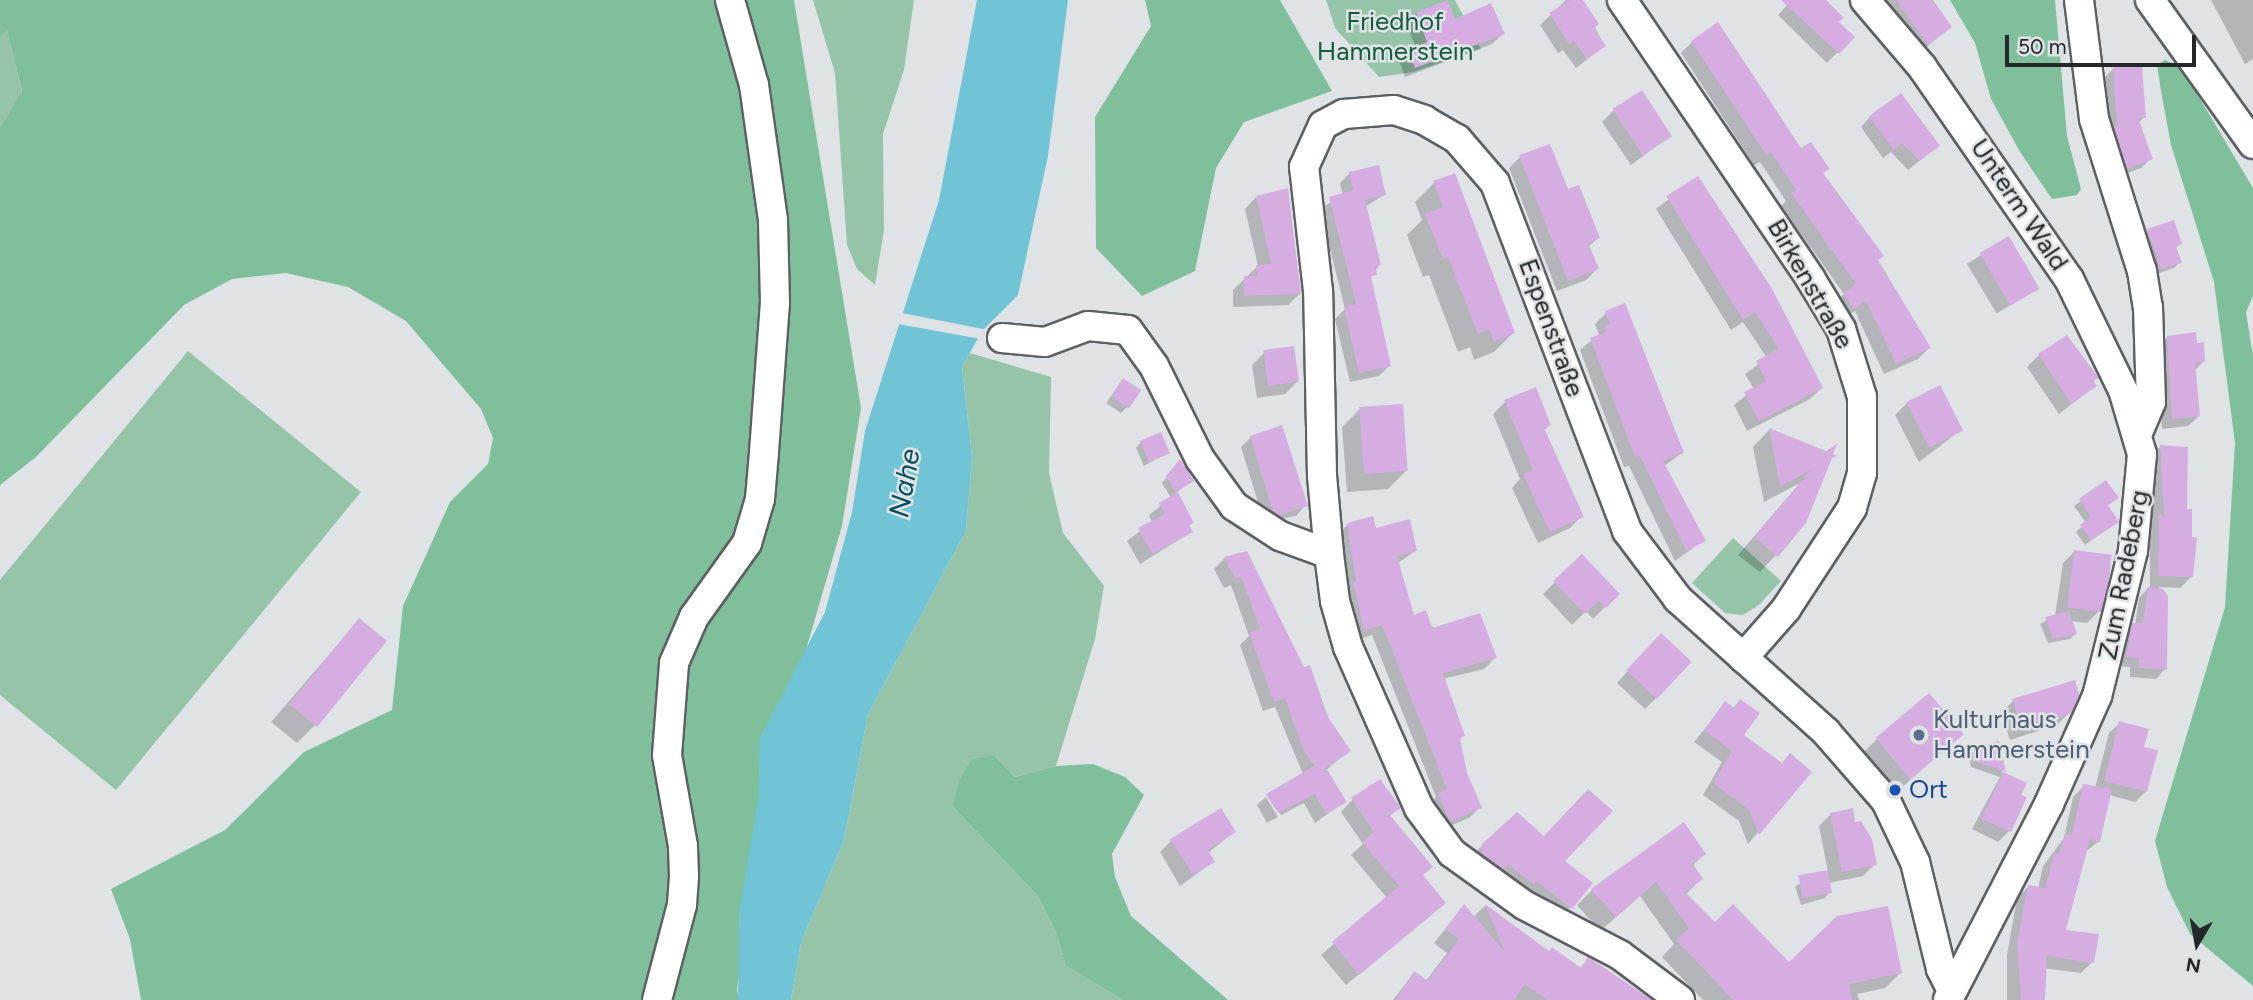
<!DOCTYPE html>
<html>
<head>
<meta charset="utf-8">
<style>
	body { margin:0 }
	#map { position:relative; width:2253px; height:1000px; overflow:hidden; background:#e0e3e6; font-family:Figtree,sans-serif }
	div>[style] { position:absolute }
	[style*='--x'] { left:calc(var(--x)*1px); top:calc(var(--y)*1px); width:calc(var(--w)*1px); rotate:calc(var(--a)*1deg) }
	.green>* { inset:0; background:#95c4a8 }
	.forest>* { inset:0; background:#80bf9b }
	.water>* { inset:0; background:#71c3d6 }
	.pier>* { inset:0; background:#e0e3e6 }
	.shadow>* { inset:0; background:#0003; transform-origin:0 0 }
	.building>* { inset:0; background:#d5ade1; transform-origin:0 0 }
	.roads { filter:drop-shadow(2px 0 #5e6163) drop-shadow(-2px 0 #5e6163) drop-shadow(0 2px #5e6163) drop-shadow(0 -2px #5e6163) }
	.minor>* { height:28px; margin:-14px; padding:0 14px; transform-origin:14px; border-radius:14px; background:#fff }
	.dots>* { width:19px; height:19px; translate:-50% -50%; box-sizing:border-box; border:4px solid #e0e3e6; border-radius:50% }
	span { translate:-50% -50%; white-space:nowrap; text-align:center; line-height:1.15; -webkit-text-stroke:5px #e0e3e6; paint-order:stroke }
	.park-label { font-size:26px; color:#0f5d3b }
	.street-label { font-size:26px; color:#262728 }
	.service-label { font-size:26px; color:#4e5e75 }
	.left { translate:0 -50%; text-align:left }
	.transit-label { font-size:26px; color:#164399 }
	.water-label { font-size:28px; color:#014e5c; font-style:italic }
	.north { position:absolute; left:2162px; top:909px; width:70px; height:70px; -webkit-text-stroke:5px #e0e3e6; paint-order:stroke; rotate:190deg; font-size:19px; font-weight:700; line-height:28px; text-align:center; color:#262728 }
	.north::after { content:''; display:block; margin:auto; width:24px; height:32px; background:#262728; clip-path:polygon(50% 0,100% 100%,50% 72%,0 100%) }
	.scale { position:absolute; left:2005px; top:35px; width:191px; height:32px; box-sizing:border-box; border:4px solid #262728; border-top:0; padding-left:9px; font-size:21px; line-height:24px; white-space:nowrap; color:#262728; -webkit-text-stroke:5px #e0e3e6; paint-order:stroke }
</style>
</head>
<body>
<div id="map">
	<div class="green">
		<i style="clip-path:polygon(813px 0,914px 0,904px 70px,883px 134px,884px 230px,875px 285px,857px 269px,847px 245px,835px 73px)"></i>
		<i style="clip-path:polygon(1326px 0,1455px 0,1481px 49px,1413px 72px,1379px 77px,1335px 28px)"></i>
		<i style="clip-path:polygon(7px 29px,22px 92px,0 128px,0 37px)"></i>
		<i style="clip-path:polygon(188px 351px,361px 492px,116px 790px,0 695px,0 580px)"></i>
		<i style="clip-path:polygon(970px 353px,1051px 377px,1049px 473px,1063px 533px,1104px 586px,1095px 639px,1056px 766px,1015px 777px,995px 756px,953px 807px,1038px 896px,1056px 932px,1066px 966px,1123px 1000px,791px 1000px,801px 942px,844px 840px,868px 714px,966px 531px,972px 456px,962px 367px)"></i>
		<i style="clip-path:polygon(1733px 538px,1781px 581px,1759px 605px,1743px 615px,1725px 613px,1692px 583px)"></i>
	</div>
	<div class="forest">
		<i style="clip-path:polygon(0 0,794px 0,861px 408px,842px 526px,758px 815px,737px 991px,740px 1000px,141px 1000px,130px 939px,111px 889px,225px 830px,304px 752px,392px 710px,403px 606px,450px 502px,488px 464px,493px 438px,481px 409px,406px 321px,348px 287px,286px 273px,232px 279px,184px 305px,36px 457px,0 485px,0 128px,22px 91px,7px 30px,0 37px)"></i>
		<i style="clip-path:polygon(1145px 0,1280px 0,1332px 91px,1244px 122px,1216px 168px,1195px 271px,1142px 296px,1096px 248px,1095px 117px,1151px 26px)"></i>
		<i style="clip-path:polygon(1950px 0,2055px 0,2067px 136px,2081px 189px,2077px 195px,2052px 199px,2020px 152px,1991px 99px,1975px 43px)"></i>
		<i style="clip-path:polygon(2165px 60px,2181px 67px,2253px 188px,2253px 296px,2246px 312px,2253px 356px,2253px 986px,2190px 934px,2167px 887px,2155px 841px,2225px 607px,2235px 443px,2214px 282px,2171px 145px,2161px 91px,2157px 65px)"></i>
		<i style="clip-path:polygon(995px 756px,1015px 777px,1056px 766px,1093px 764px,1125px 777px,1144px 795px,1112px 854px,1115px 877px,1131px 916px,1228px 1000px,1123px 1000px,1066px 966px,1056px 932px,1038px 896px,953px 807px,959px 781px,972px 759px)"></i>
	</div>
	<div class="water">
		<i style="clip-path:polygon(977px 0,1068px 0,1048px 156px,1018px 295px,982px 331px,962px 367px,972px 456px,966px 531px,868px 714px,844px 840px,801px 942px,791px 1000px,738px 1000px,739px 914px,758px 800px,760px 738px,825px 612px,852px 512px,865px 431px,939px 200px)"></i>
	</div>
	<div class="pier">
		<i style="clip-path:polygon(902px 313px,988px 330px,981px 339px,898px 324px)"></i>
	</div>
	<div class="shadow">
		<i style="clip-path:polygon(1566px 0,1582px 0,1604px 46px,1576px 68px,1563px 50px,1558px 53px,1540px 25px)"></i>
		<i style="clip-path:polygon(1792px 0,1825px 0,1837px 22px,1852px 37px,1827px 63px,1778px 15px)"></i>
		<i style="clip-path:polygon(1885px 0,1931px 0,1950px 27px,1916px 56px,1880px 6px)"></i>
		<i style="clip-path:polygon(2211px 0,2253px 0,2253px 59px,2245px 64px)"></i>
		<i style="clip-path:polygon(1417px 13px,1454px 21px,1503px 34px,1492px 44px,1405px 77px,1399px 61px,1416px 48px,1406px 24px)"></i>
		<i style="clip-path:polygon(1692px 42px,1801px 151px,1827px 169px,1822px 174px,1929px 348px,1918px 359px,1884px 374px,1855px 311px,1842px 319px,1833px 305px,1844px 294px,1781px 206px,1786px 201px,1760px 162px,1754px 165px,1681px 53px)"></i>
		<i style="clip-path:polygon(2114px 68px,2144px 117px,2138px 123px,2151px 158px,2141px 168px,2117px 177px,2108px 134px,2104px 78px)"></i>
		<i style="clip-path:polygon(1614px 110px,1670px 136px,1631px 165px,1602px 122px)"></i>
		<i style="clip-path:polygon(1870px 117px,1938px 146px,1908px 170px,1891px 152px,1883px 158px,1861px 127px)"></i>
		<i style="clip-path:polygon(1520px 157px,1567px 191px,1598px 238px,1588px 247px,1597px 269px,1586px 280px,1557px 291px,1509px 168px)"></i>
		<i style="clip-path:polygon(1350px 173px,1384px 195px,1365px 207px,1379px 265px,1370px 279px,1389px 366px,1379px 376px,1350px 382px,1335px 319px,1345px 309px,1320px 209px,1343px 195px,1340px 183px)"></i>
		<i style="clip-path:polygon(1697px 178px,1821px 388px,1810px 399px,1747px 431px,1734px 405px,1754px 389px,1745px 374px,1767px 358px,1743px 322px,1731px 330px,1656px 209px)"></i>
		<i style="clip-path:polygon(1434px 183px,1513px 333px,1494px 352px,1474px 360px,1470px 347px,1458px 352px,1429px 275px,1423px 277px,1407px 235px,1422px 220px,1415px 202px)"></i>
		<i style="clip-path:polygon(1256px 197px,1300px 294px,1288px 305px,1233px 307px,1233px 290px,1258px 266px,1245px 209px)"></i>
		<i style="clip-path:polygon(2148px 231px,2180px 243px,2175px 249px,2180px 262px,2174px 268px,2156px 274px,2143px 236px)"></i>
		<i style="left:2008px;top:239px;width:58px;height:48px;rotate:59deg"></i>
		<i style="clip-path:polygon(1606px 313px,1682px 453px,1664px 466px,1704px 540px,1675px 561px,1629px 466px,1624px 467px,1580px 350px,1599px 334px,1595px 324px)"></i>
		<i style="clip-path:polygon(2167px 337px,2196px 345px,2203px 362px,2194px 371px,2199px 416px,2188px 426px,2162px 429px,2157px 348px)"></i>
		<i style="clip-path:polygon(1264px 353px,1297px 382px,1285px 394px,1257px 398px,1252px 365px)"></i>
		<i style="clip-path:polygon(2039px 355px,2092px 368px,2095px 386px,2059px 414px,2027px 367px)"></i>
		<i style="clip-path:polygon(1123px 380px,1127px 407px,1121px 413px,1106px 403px)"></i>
		<i style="clip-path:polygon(1505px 402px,1549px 425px,1544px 431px,1582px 516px,1570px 528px,1538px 543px,1512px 488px,1520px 479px,1493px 414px)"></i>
		<i style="clip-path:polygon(1907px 403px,1961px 430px,1919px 462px,1895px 415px)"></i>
		<i style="clip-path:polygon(1360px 409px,1406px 471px,1388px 489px,1347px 492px,1342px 427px)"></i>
		<i style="clip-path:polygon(1769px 430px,1827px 453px,1828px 462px,1776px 555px,1760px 572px,1738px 555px,1800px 483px,1764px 502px,1753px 447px)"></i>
		<i style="clip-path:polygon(1251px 437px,1306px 505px,1296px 516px,1264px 522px,1241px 447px)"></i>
		<i style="clip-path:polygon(1141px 442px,1168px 452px,1144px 466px,1136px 448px)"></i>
		<i style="clip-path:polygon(2160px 447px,2185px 510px,2191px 577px,2180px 588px,2159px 587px,2166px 597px,2165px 669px,2156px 679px,2130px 677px,2130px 667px,2117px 666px,2123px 634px,2135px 625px,2139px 598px,2150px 586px,2149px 458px)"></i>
		<i style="clip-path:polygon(1174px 467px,1191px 481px,1176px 493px,1192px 522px,1188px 526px,1191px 532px,1140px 564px,1127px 541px,1152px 522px,1149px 515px,1171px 498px,1162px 483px)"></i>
		<i style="clip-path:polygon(2106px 483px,2116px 498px,2107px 506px,2117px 522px,2085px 545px,2076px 532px,2086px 523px,2074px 506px)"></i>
		<i style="clip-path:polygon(1348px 524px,1374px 530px,1415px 551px,1398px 563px,1413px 617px,1495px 658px,1484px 669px,1443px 679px,1463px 736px,1459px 740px,1465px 774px,1480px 807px,1469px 818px,1438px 831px,1428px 805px,1436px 797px,1372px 635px,1353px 641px,1337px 535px)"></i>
		<i style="clip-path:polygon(2075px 551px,2099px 611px,2087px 623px,2070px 621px,2075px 634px,2070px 639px,2048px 643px,2040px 624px,2055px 616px,2063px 563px)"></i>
		<i style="clip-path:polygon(1246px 554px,1327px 718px,1349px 751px,1326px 770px,1345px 801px,1315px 823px,1304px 803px,1281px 815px,1267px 796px,1303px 774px,1275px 707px,1263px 711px,1240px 645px,1249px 636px,1231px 585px,1224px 588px,1214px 569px,1225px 558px)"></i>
		<i style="clip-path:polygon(1555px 582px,1618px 594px,1593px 619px,1586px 611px,1572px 625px,1543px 594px)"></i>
		<i style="clip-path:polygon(359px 620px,315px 725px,297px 743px,271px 722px)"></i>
		<i style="clip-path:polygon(1650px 647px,1656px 698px,1645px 709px,1617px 683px)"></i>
		<i style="clip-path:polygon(1740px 701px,1741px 735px,1781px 764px,1810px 772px,1748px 844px,1739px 821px,1703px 795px,1722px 762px,1694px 742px,1725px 704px,1732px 709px)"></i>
		<i style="clip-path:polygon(2013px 701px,2070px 712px,2057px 725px,2010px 740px,2001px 713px)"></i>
		<i style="clip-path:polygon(2120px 723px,2142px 748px,2146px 791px,2135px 802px,2109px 795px,2099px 841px,2085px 852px,2064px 932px,2092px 962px,2081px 973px,2043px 968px,2044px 1000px,2007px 1000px,2007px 955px,2017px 898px,2028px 887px,2038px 889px,2043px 866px,2064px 838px,2073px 797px,2084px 786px,2095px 788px,2109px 733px)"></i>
		<i style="clip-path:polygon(1962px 734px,1892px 796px,1859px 757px,1877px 739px)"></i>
		<i style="clip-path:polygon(1998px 743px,2002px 774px,2024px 784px,2019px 796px,2025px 798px,2009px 831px,1998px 842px,1972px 829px,2000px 777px,1971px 767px,1968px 754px)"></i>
		<i style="clip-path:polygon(1266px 797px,1278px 817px,1267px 823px,1257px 805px)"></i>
		<i style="clip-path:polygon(1352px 800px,1398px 808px,1389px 817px,1421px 875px,1444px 903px,1346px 985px,1321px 955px,1387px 898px,1351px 855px,1363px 844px,1341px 812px)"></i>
		<i style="clip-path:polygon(1831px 814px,1854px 824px,1875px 864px,1863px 876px,1829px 883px,1830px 892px,1825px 898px,1801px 905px,1795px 886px,1828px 872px,1819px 826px)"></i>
		<i style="clip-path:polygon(1234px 832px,1208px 853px,1213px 862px,1180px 886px,1160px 852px,1172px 840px)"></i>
		<i style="clip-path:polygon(1483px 845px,1562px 861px,1590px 883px,1559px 920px,1471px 857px)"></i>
		<i style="clip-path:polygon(1704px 854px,1692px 866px,1701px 879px,1686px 894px,1715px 925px,1789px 965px,1900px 973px,1885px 988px,1857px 994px,1859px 1000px,1703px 1000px,1662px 957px,1674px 944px,1640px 896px,1600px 931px,1577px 905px,1592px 890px)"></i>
		<i style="clip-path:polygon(1464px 906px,1473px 917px,1485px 906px,1548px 952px,1579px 969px,1589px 959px,1648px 1000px,1393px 1000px,1414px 973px,1426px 981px,1447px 953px,1434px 943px)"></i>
	</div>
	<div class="building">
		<i style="clip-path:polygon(1448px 0,1455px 19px,1491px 3px,1505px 34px,1415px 68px,1408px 50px,1427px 42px,1416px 12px)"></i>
		<i style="clip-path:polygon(1570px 0,1583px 0,1599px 24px,1594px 28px,1606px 46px,1587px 59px,1574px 41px,1569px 44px,1549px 13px)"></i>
		<i style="clip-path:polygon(1781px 0,1826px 0,1844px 18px,1839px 22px,1855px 37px,1839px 54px)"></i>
		<i style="clip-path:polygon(1896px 0,1933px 0,1952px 27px,1928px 45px)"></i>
		<i style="clip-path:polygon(1718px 22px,1801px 148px,1811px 142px,1830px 169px,1823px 173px,1884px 256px,1878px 260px,1931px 348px,1896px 364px,1866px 301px,1854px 309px,1843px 293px,1856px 284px,1791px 193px,1796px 190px,1771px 152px,1766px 155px,1691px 41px)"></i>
		<i style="clip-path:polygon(2119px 65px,2142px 66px,2146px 118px,2138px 118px,2153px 159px,2127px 169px,2114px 126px,2117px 126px,2113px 68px)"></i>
		<i style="left:1642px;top:90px;width:55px;height:35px;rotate:57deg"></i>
		<i style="clip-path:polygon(1901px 93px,1940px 146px,1919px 161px,1902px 143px,1894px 150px,1869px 116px)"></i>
		<i style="clip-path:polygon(1550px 144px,1568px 189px,1579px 185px,1600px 238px,1588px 243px,1599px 269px,1568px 281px,1519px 155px)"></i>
		<i style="clip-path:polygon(1379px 165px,1386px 195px,1365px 200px,1381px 265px,1375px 266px,1377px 275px,1371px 276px,1391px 366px,1359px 373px,1344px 307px,1356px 304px,1329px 197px,1353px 190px,1349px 172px)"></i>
		<i style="clip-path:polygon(1455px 173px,1515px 333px,1494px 342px,1489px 329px,1478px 334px,1448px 257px,1443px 259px,1425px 214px,1443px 207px,1433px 181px)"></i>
		<i style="clip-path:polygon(1698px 176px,1771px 287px,1823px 388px,1759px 421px,1744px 392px,1766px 381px,1756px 361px,1779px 349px,1755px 312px,1743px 320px,1666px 196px)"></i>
		<i style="clip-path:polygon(1288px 188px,1301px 294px,1244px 296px,1244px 276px,1257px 276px,1256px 265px,1271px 264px,1256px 196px)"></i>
		<i style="clip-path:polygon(2174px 220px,2182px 244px,2176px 246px,2182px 263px,2161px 269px,2147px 229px)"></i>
		<i style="left:2009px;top:236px;width:61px;height:34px;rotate:60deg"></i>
		<i style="clip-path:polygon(1625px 303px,1684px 453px,1663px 461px,1706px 541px,1686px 551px,1640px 456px,1635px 457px,1590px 338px,1606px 332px,1604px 326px,1610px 324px,1605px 311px)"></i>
		<i style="clip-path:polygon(2196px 332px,2197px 343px,2204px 342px,2205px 362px,2195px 363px,2200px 416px,2172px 419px,2167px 336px)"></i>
		<i style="clip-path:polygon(2067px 335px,2099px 378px,2093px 381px,2097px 386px,2071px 404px,2038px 354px)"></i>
		<i style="left:1294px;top:346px;width:36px;height:31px;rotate:82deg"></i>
		<i style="left:1123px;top:378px;width:22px;height:22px;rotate:34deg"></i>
		<i style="left:1940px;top:385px;width:51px;height:38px;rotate:63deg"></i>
		<i style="clip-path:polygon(1536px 387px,1551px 425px,1544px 428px,1584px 517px,1550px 532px,1523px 474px,1533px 470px,1504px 400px)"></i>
		<i style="left:1403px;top:404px;width:67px;height:44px;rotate:86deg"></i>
		<i style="clip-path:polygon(1282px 425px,1308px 506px,1279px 515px,1273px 512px,1250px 436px)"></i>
		<i style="clip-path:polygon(1769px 428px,1826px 451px,1837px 444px,1833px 454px,1837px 456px,1832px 458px,1806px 523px,1778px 557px,1754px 537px,1811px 470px,1780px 487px)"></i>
		<i style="left:1161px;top:432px;width:23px;height:23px;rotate:67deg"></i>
		<i style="clip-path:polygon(2160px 445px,2188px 447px,2187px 509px,2192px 509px,2192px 537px,2197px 538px,2193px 577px,2158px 576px,2159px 511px,2164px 518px)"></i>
		<i style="clip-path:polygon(1180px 459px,1194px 481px,1176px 492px,1166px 476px)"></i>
		<i style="clip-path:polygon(2106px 480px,2119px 498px,2108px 505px,2119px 522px,2091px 540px,2080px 525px,2091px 517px,2079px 499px)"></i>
		<i style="clip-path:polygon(1178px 492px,1194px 523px,1189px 525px,1193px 532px,1152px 554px,1138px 528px,1165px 514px,1159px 503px)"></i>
		<i style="clip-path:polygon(1373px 516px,1376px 528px,1410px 519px,1417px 551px,1397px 556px,1414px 615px,1426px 610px,1432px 628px,1480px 613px,1497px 658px,1443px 673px,1465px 736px,1460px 738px,1467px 773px,1482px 808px,1450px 821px,1438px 793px,1447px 789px,1382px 625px,1364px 631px,1353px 582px,1356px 581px,1347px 523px)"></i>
		<i style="left:2074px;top:550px;width:38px;height:58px;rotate:7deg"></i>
		<i style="clip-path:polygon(1247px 551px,1304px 667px,1310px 665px,1328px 717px,1351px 751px,1326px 768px,1347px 802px,1326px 814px,1315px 794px,1278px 813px,1266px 794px,1314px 766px,1303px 749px,1285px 698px,1274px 702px,1249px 633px,1260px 629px,1241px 576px,1235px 579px,1224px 557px)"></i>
		<i style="clip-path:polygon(1582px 554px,1620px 594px,1606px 608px,1599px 601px,1585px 614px,1553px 581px)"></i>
		<i style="clip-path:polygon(2148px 587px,2163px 589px,2168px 596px,2167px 670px,2138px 668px,2139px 658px,2126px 657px,2132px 623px,2143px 623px)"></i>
		<i style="clip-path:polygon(2069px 611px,2077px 634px,2053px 639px,2045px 617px)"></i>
		<i style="left:359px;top:618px;width:36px;height:111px;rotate:39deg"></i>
		<i style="left:1661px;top:633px;width:42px;height:51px;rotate:43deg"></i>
		<i style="clip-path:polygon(2075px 680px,2079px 695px,2071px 713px,2022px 729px,2012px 699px)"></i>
		<i style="left:1929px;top:693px;width:54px;height:70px;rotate:50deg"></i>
		<i style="clip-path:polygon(1740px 699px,1760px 713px,1744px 735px,1782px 763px,1790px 753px,1812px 772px,1759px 835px,1749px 810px,1713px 783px,1732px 751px,1704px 730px,1725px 701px,1734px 708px)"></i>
		<i style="clip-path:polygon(2119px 721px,2149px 729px,2144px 747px,2158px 750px,2147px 792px,2104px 781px)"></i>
		<i style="clip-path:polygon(1999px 741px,2006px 772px,1976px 762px,1973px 747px)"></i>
		<i style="clip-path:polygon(2003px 772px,2027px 783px,2021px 795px,2027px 797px,2011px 832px,1981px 819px)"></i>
		<i style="clip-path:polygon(1380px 779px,1401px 808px,1390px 815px,1433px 867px,1423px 875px,1446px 903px,1359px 975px,1332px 942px,1399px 886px,1362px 842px,1374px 832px,1351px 798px)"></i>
		<i style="clip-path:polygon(2083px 784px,2112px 789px,2100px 842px,2090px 839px,2066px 930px,2099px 934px,2094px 963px,2047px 956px,2045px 1000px,2021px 1000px,2017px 943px,2028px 885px,2045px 888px,2054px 853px,2059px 854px,2065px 834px,2072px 835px)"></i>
		<i style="clip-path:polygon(1588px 789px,1613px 811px,1565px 861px,1593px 883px,1572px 909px,1536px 881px,1533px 884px,1508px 864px,1503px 869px,1481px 853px,1482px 844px,1517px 812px,1544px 836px)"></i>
		<i style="clip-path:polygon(1221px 808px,1236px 832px,1208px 850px,1215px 862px,1193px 875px,1170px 839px)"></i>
		<i style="clip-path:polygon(1853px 808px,1855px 822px,1861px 821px,1872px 839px,1877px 865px,1842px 872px,1830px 813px)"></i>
		<i style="clip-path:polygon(1684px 822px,1706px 854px,1693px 864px,1703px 879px,1685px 892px,1715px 922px,1733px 904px,1789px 962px,1837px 916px,1888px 906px,1902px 973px,1849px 984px,1852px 1000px,1733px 1000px,1676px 940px,1689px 928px,1656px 882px,1616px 917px,1591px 889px)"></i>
		<i style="left:1828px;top:870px;width:23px;height:30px;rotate:80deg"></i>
		<i style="clip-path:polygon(1464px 904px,1505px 952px,1485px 904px,1549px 951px,1552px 947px,1581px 968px,1588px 957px,1652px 1000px,1547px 1000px,1525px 984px,1514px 1000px,1396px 1000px,1414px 971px,1428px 981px,1459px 939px,1445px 929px)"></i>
	</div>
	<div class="roads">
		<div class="minor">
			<i style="--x:1622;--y:0;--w:336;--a:55.9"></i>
			<i style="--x:1810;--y:278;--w:60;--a:58.7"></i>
			<i style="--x:1841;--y:329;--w:71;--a:72.8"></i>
			<i style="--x:1862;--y:397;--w:76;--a:90"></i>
			<i style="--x:1862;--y:473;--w:36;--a:106"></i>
			<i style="--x:1852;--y:508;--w:121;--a:123.2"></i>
			<i style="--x:1786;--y:609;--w:65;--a:131.3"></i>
			<i style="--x:1865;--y:0;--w:88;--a:49.6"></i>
			<i style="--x:1922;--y:67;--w:258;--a:55.3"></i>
			<i style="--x:2069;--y:279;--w:123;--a:64.1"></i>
			<i style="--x:2123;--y:390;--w:67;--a:73.5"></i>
			<i style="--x:2142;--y:454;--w:97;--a:95.3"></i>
			<i style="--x:2133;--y:551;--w:149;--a:103.9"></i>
			<i style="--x:2097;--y:696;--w:118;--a:114"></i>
			<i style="--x:2049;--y:804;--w:220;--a:117.3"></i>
			<i style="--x:2079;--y:0;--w:120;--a:82.8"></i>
			<i style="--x:2094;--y:119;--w:159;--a:72.5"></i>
			<i style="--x:2142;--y:271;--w:36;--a:81"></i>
			<i style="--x:2148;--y:307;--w:95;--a:88.2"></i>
			<i style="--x:2151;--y:402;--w:33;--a:113"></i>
			<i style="--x:2150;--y:0;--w:177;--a:54.4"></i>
			<i style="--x:1002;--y:338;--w:43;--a:5.3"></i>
			<i style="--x:1045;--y:342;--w:46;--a:-20.4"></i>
			<i style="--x:1088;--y:326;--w:40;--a:5.7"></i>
			<i style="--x:1128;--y:330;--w:44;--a:54.2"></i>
			<i style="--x:1154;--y:366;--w:104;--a:63.7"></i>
			<i style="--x:1200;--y:459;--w:58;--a:54.1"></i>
			<i style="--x:1234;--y:506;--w:55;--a:33.1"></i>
			<i style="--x:1280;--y:536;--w:52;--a:20.2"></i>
			<i style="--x:657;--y:1000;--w:98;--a:-75.3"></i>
			<i style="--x:682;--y:905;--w:29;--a:-86"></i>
			<i style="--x:684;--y:876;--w:30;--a:-92"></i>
			<i style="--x:683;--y:846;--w:92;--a:-100"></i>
			<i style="--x:667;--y:755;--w:92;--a:-85.6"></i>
			<i style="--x:674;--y:663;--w:50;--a:-66.5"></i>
			<i style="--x:694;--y:617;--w:91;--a:-54.4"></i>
			<i style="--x:747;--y:543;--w:46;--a:-73.5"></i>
			<i style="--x:760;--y:499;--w:47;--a:-85.1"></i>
			<i style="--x:764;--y:452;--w:149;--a:-85.8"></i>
			<i style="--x:775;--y:303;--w:83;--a:-91.4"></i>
			<i style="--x:773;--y:220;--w:136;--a:-98"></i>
			<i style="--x:754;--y:85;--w:88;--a:-105.8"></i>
			<i style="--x:1680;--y:1000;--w:75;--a:-143.1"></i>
			<i style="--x:1620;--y:955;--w:108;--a:-152.5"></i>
			<i style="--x:1524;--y:905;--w:89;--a:-144.2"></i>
			<i style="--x:1452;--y:853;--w:56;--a:-126.3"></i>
			<i style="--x:1419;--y:808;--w:176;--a:-113.8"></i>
			<i style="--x:1348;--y:647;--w:48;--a:-105.8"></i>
			<i style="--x:1335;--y:601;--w:47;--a:-97.3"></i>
			<i style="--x:1329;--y:554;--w:78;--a:-95.1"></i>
			<i style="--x:1322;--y:476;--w:185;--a:-91.2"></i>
			<i style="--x:1318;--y:291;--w:125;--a:-96.4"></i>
			<i style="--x:1304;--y:167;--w:46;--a:-65.7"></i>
			<i style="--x:1323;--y:125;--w:24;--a:-28"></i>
			<i style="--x:1344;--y:114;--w:50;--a:-4.6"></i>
			<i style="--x:1394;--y:110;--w:32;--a:18"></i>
			<i style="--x:1424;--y:120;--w:38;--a:30"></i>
			<i style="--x:1457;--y:139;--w:58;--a:49.2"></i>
			<i style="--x:1495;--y:183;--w:372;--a:69.2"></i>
			<i style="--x:1627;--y:531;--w:85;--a:53.1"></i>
			<i style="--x:1678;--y:599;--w:199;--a:41.9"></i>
			<i style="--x:1826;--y:732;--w:91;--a:49"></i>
			<i style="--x:1886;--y:801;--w:68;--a:64.6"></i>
			<i style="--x:1915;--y:862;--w:110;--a:76.3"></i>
			<i style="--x:1941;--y:969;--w:22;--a:63"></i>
		</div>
	</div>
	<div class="dots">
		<i style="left:1919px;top:735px;background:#5c6f8a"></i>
		<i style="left:1895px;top:790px;background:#1a4fb4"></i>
	</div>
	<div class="park-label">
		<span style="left:1395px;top:37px">Friedhof<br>Hammerstein</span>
	</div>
	<div class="street-label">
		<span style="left:2019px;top:205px;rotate:56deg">Unterm Wald</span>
		<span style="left:1810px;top:284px;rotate:60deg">Birkenstraße</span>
		<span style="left:1551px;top:328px;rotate:70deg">Espenstraße</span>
		<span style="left:2124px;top:575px;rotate:-79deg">Zum Radeberg</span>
	</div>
	<div class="service-label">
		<span class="left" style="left:1933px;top:735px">Kulturhaus<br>Hammerstein</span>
	</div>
	<div class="transit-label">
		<span class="left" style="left:1909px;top:790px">Ort</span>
	</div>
	<div class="water-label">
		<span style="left:904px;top:483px;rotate:-80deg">Nahe</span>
	</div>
	<div class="north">N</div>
	<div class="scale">50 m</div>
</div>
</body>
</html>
